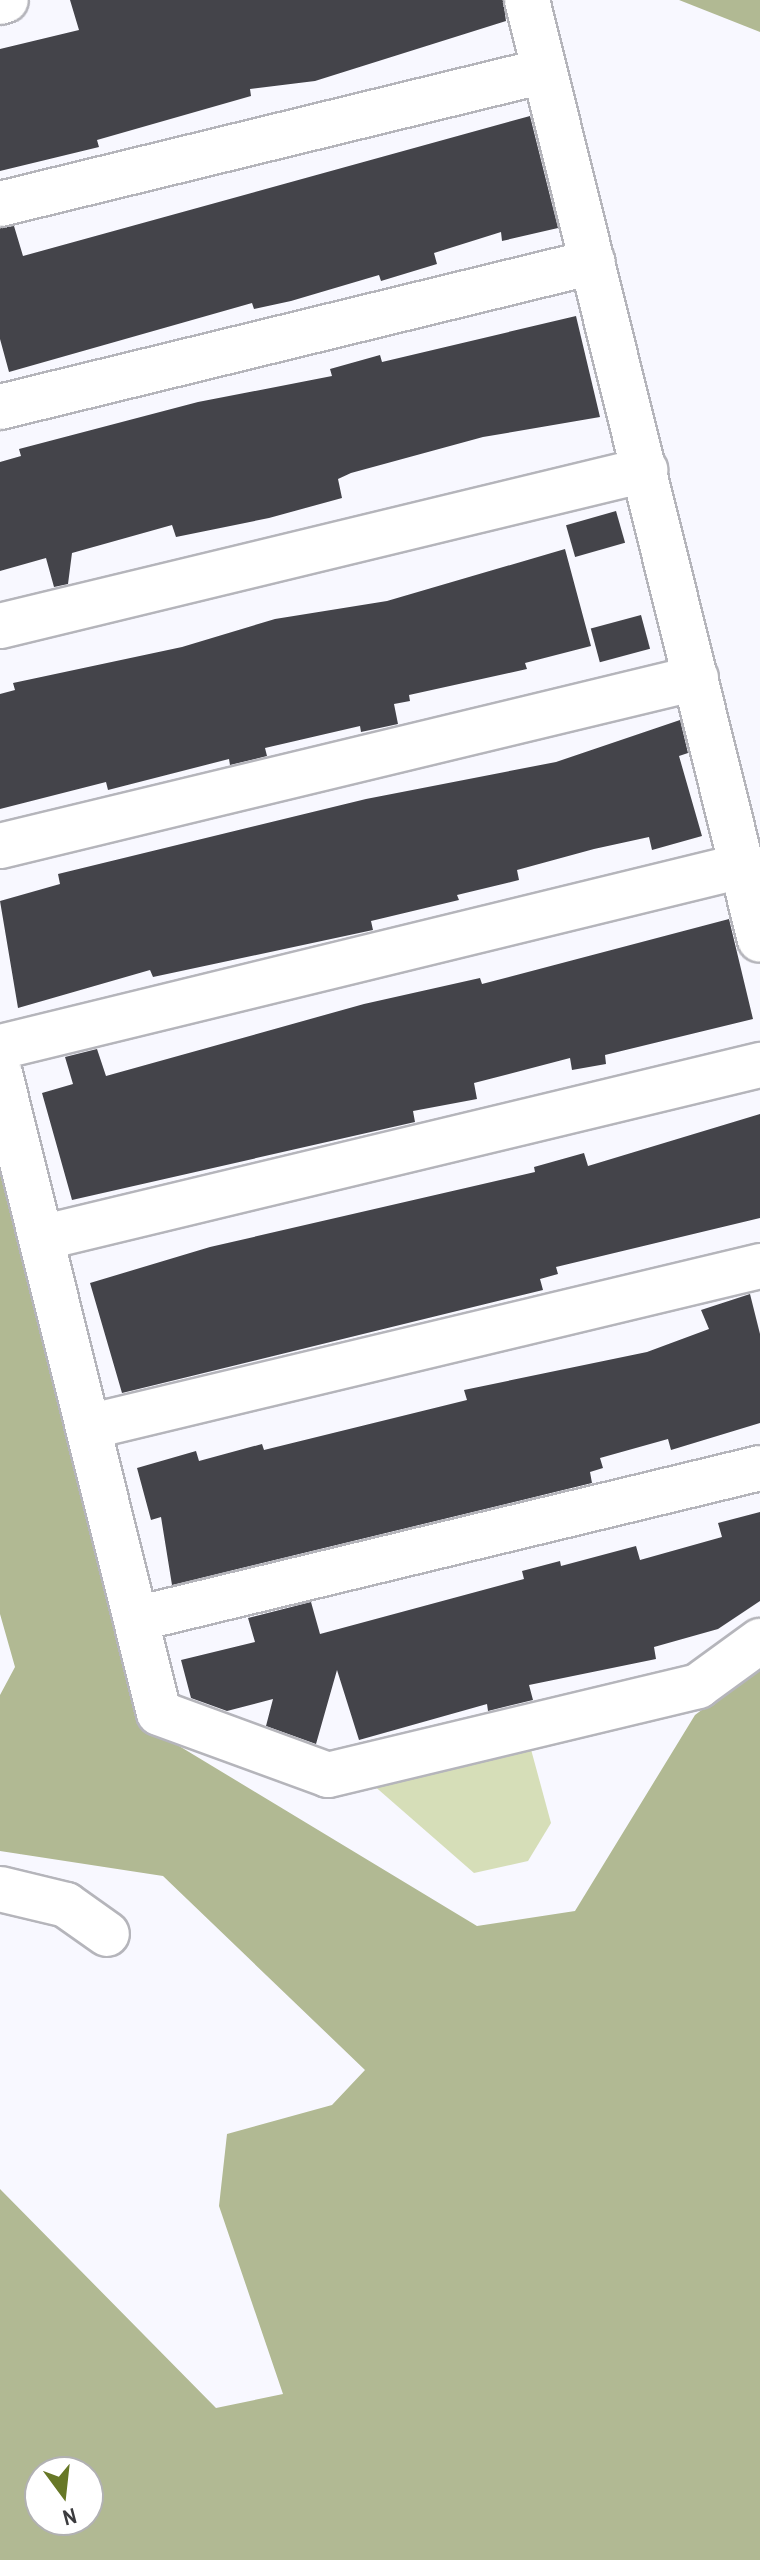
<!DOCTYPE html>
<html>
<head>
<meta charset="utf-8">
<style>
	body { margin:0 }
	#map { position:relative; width:760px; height:2560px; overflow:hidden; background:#f8f8ff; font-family:"Archivo Narrow",sans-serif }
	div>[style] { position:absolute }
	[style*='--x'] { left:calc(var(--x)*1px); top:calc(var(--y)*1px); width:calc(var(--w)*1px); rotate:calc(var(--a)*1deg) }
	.green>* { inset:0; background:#d6deb8 }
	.forest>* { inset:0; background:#b1b993 }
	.building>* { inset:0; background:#44444a; transform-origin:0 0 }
	.roads { filter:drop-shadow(2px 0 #b5b5bb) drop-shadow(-2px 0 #b5b5bb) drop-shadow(0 2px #b5b5bb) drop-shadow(0 -2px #b5b5bb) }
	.minor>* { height:44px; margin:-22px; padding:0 22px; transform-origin:22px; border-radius:22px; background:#fff }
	span { translate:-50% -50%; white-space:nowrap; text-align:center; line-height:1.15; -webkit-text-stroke:8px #fff; paint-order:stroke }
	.north { position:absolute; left:24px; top:2456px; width:80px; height:80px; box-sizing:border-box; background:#fff; border:2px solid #b1b1b2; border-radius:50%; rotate:165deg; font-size:22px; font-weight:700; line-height:32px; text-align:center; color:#3b3b3e }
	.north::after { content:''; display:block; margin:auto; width:28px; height:36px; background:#677827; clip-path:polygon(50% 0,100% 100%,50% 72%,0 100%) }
</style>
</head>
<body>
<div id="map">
	<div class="green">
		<i style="clip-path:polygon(529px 1742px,551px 1823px,528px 1861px,474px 1873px,364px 1777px)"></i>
	</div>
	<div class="forest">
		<i style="clip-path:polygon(679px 0,760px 0,760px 32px)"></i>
		<i style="clip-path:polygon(evenodd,0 1173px,146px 1726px,477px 1926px,575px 1911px,695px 1715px,760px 1666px,760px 2560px,0 2560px,0 2189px,216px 2408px,283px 2394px,219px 2206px,227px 2134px,332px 2105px,365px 2070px,163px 1876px,0 1851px,0 1695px,15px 1667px,0 1614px,0 1173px,40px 2472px,88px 2472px,88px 2520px,40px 2520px,40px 2472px)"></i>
	</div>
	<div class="building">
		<i style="clip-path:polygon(70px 0,503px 0,506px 21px,315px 81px,250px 89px,251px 96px,97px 140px,99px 147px,0 171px,0 49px,79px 30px)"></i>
		<i style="clip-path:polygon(530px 116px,558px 228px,502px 241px,501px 232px,434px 253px,437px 264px,381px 281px,379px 275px,291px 301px,254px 309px,252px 303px,9px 372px,0 339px,0 228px,14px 226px,23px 256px)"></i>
		<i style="clip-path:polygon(576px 316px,600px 417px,483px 437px,351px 473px,338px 479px,342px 498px,269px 518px,176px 537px,172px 525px,72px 553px,68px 584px,54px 587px,46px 558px,0 571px,0 462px,21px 456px,19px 449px,198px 402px,332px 376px,330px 369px,380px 355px,382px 362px)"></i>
		<i style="left:616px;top:511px;width:33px;height:52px;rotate:74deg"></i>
		<i style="clip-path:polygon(565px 549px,591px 646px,525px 663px,527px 669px,409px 695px,410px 701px,394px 704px,398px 724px,361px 732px,360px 726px,265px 748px,267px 756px,230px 765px,229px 759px,108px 790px,106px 782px,0 809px,0 694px,15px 690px,13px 683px,182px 647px,275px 619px,387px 601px)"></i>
		<i style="left:641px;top:615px;width:35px;height:52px;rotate:75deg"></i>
		<i style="clip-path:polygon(680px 720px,688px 753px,679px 756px,702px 836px,652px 850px,649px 837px,594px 849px,517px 870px,519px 880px,457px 895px,459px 900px,371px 921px,373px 930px,153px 977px,150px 970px,18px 1008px,0 901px,60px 884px,58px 874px,366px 799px,556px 762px)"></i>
		<i style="clip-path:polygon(729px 919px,753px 1019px,605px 1055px,606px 1064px,572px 1070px,570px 1058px,474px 1083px,477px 1099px,413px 1111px,415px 1122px,72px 1200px,42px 1093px,73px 1084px,65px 1057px,97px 1049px,106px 1076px,364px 1004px,480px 978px,482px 984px)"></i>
		<i style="clip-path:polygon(760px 1114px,760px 1218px,556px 1267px,558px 1274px,540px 1279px,543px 1290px,122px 1393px,90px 1283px,210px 1247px,535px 1172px,534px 1167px,584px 1153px,588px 1166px)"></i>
		<i style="clip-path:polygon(750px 1294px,760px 1334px,760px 1423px,671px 1450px,668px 1439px,600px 1458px,603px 1468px,590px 1472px,592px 1483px,172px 1585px,161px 1517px,151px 1520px,137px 1468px,196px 1451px,199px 1461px,262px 1444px,264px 1450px,467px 1400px,464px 1390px,647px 1352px,709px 1329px,701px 1310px)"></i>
		<i style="clip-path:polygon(760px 1512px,760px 1601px,718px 1629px,654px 1647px,656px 1659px,529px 1685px,533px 1700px,488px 1711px,487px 1704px,359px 1740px,337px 1670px,316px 1744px,266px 1726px,273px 1699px,227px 1711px,191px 1698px,181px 1660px,255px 1642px,248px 1618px,311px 1602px,320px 1634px,524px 1579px,522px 1571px,560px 1561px,561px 1566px,636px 1546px,640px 1560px,722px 1537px,718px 1523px)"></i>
	</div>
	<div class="roads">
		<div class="minor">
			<i style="--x:527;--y:0;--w:968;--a:76.08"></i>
			<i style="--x:0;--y:2;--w:6;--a:-18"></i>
			<i style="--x:0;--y:204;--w:560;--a:-13.74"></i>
			<i style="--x:0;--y:407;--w:610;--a:-13.74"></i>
			<i style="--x:0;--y:626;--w:664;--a:-13.6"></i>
			<i style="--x:0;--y:846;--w:716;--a:-13.57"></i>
			<i style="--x:0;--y:1047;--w:764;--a:-13.71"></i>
			<i style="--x:0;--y:1074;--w:658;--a:76.03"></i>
			<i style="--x:159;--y:1713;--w:180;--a:20.1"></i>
			<i style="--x:328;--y:1775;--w:381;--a:-13.5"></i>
			<i style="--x:698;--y:1686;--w:77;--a:-36"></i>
			<i style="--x:41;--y:1238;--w:740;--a:-13.53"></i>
			<i style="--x:88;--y:1427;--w:691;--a:-13.47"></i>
			<i style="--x:136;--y:1619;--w:642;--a:-13.6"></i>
			<i style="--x:0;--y:1889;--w:68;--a:13.6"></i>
			<i style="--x:66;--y:1905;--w:50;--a:35.3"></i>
		</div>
	</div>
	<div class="north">N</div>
</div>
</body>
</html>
